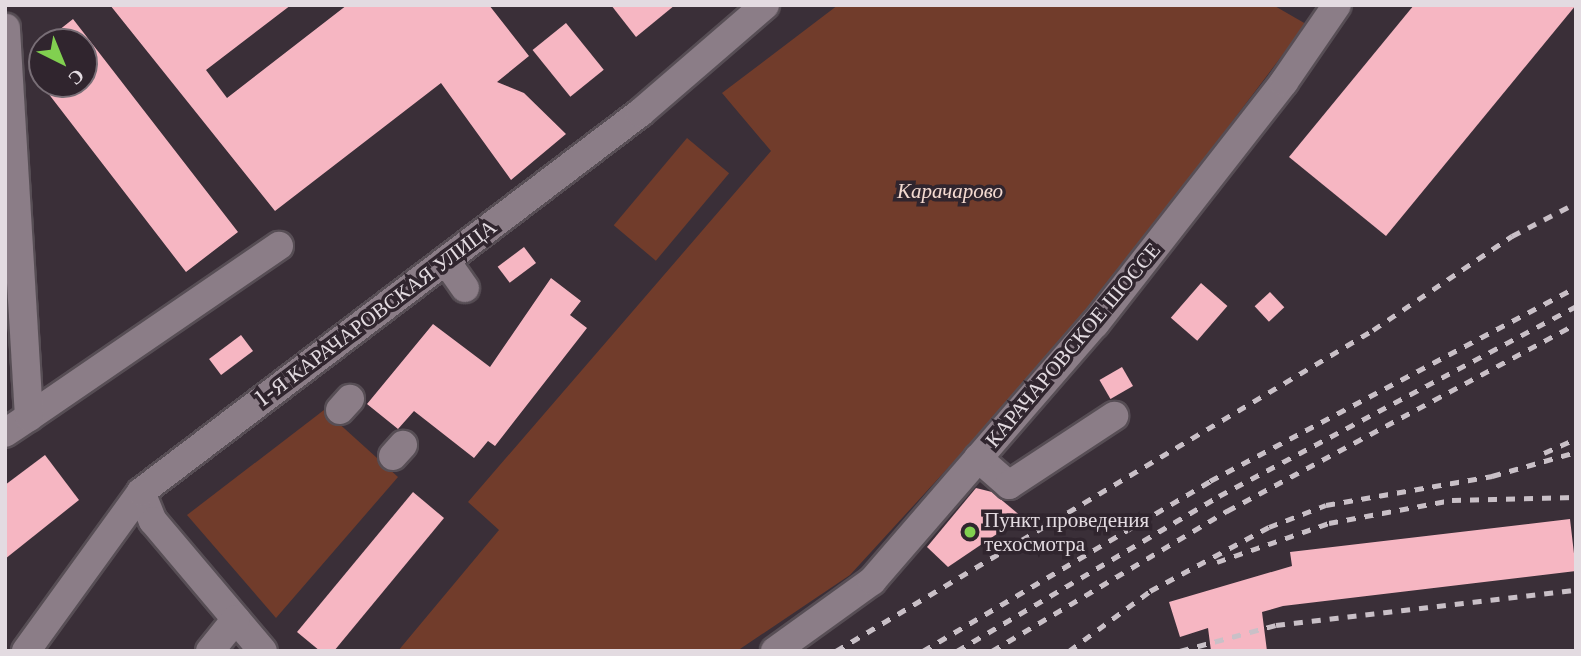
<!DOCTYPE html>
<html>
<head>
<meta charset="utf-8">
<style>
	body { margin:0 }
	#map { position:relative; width:1581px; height:656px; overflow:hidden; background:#3a2f38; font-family:"Libre Baskerville",serif }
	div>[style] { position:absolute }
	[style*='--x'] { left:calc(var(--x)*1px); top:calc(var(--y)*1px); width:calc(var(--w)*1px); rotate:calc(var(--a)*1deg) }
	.green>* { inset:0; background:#713c2b; transform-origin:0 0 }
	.building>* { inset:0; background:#f6b6c2; transform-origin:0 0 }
	.roads { filter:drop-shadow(2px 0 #574e55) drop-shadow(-2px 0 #574e55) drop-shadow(0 2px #574e55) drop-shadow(0 -2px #574e55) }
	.minor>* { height:28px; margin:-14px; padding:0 14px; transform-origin:14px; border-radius:14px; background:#8b7d87 }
	.rail>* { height:5px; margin-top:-2.5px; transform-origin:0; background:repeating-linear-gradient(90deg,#c9c0c7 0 9px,transparent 0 18px) }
	.dots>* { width:19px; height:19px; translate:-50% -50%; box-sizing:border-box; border:4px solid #30252e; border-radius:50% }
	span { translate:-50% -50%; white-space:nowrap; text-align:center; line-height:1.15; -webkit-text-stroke:7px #30252e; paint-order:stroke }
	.park-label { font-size:21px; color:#f4dad1; font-style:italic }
	.street-label { font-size:21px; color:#e3dbe1 }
	.poi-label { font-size:21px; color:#e3dbe1 }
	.left { translate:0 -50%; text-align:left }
	.frame { position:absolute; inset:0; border:7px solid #e3dbe1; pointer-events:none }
	.north { position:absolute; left:28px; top:28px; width:70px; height:70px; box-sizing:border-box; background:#30252e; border:2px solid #786e76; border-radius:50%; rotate:137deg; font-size:19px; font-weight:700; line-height:28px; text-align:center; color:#e3dbe1 }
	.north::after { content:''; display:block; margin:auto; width:24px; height:32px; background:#81d050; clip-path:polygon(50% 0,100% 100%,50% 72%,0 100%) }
</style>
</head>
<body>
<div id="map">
	<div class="green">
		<i style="clip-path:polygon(838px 5px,1273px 5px,1306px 24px,1076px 328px,850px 575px,737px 651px,398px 651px,499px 530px,468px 502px,771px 151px,722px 93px)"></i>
		<i style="left:687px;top:138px;width:55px;height:114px;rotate:40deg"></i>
		<i style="clip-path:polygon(324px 410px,398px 477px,276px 618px,187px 515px)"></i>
	</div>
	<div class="building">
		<i style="clip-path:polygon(110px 5px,291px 5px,206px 70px,227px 98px,347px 5px,489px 5px,529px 56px,497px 82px,524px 93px,566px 134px,511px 180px,441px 83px,275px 211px)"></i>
		<i style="clip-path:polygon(611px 5px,675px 5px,636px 37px)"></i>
		<i style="clip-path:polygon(1414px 5px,1576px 5px,1386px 236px,1289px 157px)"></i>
		<i style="clip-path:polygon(73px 19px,238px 232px,186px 272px,41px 84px,84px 84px,84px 42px,44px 42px)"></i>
		<i style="left:566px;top:23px;width:60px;height:43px;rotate:51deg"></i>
		<i style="left:524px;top:247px;width:20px;height:33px;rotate:53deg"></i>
		<i style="clip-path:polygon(551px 278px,581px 301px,570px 315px,587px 328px,495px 446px,488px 441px,474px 458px,414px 411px,398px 429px,367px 404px,433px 324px,490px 367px)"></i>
		<i style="left:1201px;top:283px;width:35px;height:46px;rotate:41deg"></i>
		<i style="left:1270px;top:292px;width:21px;height:21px;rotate:47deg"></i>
		<i style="left:241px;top:335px;width:20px;height:40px;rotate:53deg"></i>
		<i style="left:1122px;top:367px;width:22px;height:26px;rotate:60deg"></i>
		<i style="clip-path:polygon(45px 455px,79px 500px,5px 559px,5px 485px)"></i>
		<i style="clip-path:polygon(976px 488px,992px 492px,1022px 517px,948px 567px,927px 547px)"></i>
		<i style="clip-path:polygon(413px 492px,444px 518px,334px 651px,320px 651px,297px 632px)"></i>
		<i style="clip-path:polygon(1570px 519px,1576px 571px,1283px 606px,1262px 612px,1267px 651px,1211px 651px,1208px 628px,1180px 637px,1169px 602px,1292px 566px,1290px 552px)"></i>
	</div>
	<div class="roads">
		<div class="minor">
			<i style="--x:446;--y:261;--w:33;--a:55"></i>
			<i style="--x:340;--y:410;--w:15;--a:-48"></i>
			<i style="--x:29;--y:417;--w:303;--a:-34.4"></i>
			<i style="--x:5;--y:433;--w:29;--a:-34"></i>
			<i style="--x:29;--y:417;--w:390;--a:-93.4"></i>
			<i style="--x:393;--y:456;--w:15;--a:-48"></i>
			<i style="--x:978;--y:458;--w:41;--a:41.1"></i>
			<i style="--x:1009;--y:485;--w:126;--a:-33.3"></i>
			<i style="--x:141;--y:492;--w:31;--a:68"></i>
			<i style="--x:153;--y:521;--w:170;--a:49.8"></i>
			<i style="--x:26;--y:651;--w:196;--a:-54.1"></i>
			<i style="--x:141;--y:492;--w:627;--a:-37.22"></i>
			<i style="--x:640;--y:113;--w:165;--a:-40.8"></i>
			<i style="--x:210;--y:651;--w:41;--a:-50.9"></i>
			<i style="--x:775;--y:651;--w:120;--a:-35.8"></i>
			<i style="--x:872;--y:581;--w:340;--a:-49.1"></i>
			<i style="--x:1095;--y:324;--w:307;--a:-52"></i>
			<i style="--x:1284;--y:82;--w:93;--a:-55.5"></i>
		</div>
	</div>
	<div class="rail">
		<i style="--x:1544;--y:453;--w:35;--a:-24"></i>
		<i style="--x:1217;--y:562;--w:119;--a:-19.2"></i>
		<i style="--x:1329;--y:523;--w:125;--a:-10.6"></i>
		<i style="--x:1452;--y:500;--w:124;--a:-1.4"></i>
		<i style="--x:836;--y:651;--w:626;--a:-30.87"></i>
		<i style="--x:1373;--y:330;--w:168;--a:-34.1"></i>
		<i style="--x:1512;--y:236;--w:72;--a:-27.3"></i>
		<i style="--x:923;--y:651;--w:334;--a:-30.6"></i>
		<i style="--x:1210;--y:481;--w:414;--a:-27.9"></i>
		<i style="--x:957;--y:651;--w:304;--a:-30.6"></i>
		<i style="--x:1219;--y:496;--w:404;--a:-28"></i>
		<i style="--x:992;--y:651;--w:274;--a:-30.8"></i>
		<i style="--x:1227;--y:511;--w:396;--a:-28.2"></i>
		<i style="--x:1069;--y:651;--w:101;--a:-36.5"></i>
		<i style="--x:1150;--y:591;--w:135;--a:-28.3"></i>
		<i style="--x:1269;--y:527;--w:61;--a:-21.1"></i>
		<i style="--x:1326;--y:505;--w:169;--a:-9.9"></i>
		<i style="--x:1492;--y:476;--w:87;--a:-15.9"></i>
		<i style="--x:1180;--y:651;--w:99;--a:-15.2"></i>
		<i style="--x:1276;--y:625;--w:302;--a:-6.7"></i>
	</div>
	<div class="dots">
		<i style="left:970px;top:532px;background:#81d050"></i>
	</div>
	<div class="park-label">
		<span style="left:950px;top:191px">Карачарово</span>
	</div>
	<div class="street-label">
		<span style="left:376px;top:313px;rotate:-37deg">1-Я КАРАЧАРОВСКАЯ УЛИЦА</span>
		<span style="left:1073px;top:345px;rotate:-50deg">КАРАЧАРОВСКОЕ ШОССЕ</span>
	</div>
	<div class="poi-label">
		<span class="left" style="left:984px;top:532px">Пункт проведения<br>техосмотра</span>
	</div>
	<div class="frame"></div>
	<div class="north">С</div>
</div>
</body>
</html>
